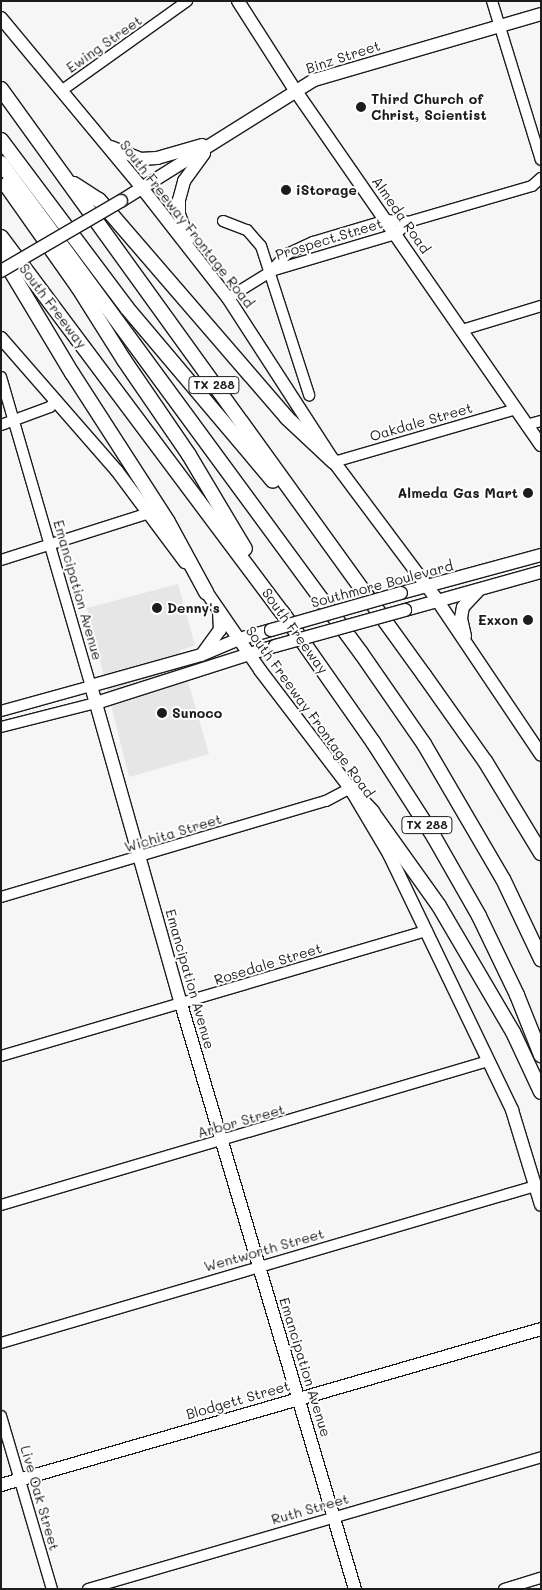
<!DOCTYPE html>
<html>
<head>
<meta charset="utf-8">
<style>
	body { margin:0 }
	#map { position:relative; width:542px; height:1590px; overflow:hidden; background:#f6f6f6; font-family:Mali,sans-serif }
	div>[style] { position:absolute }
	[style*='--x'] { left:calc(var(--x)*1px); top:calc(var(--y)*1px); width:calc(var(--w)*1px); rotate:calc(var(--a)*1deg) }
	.built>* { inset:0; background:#e6e6e6 }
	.roads { filter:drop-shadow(1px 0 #1c1c1c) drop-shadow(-1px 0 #1c1c1c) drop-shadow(0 1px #1c1c1c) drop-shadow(0 -1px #1c1c1c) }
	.minor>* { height:10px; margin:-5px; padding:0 5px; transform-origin:5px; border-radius:5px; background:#fff }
	.major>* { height:12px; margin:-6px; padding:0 6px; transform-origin:6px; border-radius:6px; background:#fff }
	.highway>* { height:14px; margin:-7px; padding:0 7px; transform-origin:7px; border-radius:7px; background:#fff }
	.bridges { filter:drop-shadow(1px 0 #1c1c1c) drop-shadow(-1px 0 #1c1c1c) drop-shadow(0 1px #1c1c1c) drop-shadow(0 -1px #1c1c1c) }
	.major-bridge>* { height:12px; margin:-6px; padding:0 6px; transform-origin:6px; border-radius:6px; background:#fff }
	.dots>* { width:14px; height:14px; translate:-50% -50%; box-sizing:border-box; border:2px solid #fff; border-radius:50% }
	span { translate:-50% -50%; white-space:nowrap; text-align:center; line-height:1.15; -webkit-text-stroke:4px #fff; paint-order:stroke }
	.shield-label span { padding:1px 4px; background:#fff; border:1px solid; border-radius:4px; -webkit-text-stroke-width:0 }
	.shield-label { font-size:12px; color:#1c1c1c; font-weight:700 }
	.street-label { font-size:14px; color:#1c1c1c }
	.poi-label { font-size:14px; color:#1c1c1c; font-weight:700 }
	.left { translate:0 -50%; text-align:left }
	.right { translate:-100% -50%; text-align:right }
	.frame { position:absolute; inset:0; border:2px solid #1c1c1c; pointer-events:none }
</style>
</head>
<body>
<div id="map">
	<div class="built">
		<i style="clip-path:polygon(178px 584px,195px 645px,179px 651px,209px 754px,129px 777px,87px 608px)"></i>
	</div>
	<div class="roads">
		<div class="minor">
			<i style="--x:492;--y:1;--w:166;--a:72.9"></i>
			<i style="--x:61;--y:91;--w:155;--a:-35.5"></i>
			<i style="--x:223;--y:221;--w:26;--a:21"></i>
			<i style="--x:247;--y:230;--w:21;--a:49"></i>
			<i style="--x:261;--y:246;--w:157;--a:72.1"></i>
			<i style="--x:271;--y:271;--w:130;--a:-16.5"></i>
			<i style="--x:396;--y:234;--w:17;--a:-45"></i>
			<i style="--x:228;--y:298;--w:49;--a:-31.8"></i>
			<i style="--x:270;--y:272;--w:25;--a:-47"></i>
			<i style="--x:287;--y:254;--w:29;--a:-25"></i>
			<i style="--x:313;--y:242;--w:77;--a:-16.6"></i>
			<i style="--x:387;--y:220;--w:21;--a:5"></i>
			<i style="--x:408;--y:222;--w:129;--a:-16.2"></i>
			<i style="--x:532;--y:186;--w:12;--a:-42"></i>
			<i style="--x:462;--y:330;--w:83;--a:-16.9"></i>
			<i style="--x:1;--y:377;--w:322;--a:73.8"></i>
			<i style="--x:91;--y:686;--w:93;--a:164.5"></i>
			<i style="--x:1;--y:425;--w:52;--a:-20.2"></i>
			<i style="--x:50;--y:407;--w:9;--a:-49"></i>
			<i style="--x:526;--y:425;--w:16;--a:-15"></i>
			<i style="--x:334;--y:462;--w:190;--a:-16.2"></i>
			<i style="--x:1;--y:560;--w:155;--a:-17.6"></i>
			<i style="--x:1;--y:727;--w:98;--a:-14.2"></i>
			<i style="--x:1;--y:897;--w:339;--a:-16.5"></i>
			<i style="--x:326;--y:801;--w:27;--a:-28"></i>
			<i style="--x:1;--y:1056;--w:444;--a:-16.4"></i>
			<i style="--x:1;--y:1205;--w:508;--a:-16.47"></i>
			<i style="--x:1;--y:1343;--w:557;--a:-16.38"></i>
			<i style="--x:1;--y:1416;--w:180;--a:73.6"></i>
			<i style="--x:88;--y:1589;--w:472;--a:-16.2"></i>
			<i style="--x:504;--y:1589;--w:39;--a:-17"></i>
		</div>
		<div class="major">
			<i style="--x:238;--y:1;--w:106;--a:57.4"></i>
			<i style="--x:295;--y:90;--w:432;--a:55.3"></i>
			<i style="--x:1;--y:18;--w:221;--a:50.3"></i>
			<i style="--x:142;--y:188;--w:140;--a:52"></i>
			<i style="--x:228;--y:298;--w:195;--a:57.1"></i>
			<i style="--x:334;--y:462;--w:169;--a:53.2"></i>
			<i style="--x:435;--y:597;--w:190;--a:56.1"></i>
			<i style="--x:111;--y:147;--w:31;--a:22"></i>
			<i style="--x:140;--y:159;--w:17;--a:-3"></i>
			<i style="--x:157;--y:158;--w:47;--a:-16.1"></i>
			<i style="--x:121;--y:201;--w:228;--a:-32.1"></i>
			<i style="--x:314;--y:80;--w:236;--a:-16.2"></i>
			<i style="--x:188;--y:239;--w:27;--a:-110"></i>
			<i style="--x:179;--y:214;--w:14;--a:-90"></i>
			<i style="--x:179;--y:200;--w:20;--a:-75"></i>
			<i style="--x:184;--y:181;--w:34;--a:-54"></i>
			<i style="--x:1;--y:338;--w:176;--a:48.9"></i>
			<i style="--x:117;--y:471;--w:114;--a:53.2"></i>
			<i style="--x:201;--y:584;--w:104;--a:55.5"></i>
			<i style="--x:260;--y:670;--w:148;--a:52.7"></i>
			<i style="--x:350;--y:788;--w:77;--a:59.4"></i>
			<i style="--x:389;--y:854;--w:284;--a:64.3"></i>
			<i style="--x:512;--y:1110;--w:99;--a:73"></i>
			<i style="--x:401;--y:593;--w:145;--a:-15.2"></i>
			<i style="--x:405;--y:610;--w:141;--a:-15.6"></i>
			<i style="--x:271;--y:630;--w:33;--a:164"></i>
			<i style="--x:239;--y:639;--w:41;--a:157.2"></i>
			<i style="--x:201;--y:655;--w:114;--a:164.3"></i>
			<i style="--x:91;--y:686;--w:330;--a:74.2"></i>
			<i style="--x:181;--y:1004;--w:610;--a:73.44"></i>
			<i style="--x:465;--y:636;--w:18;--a:-103"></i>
			<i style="--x:461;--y:618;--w:11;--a:-80"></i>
			<i style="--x:463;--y:607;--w:21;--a:-47"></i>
			<i style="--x:203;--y:653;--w:29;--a:-54"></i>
			<i style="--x:220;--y:630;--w:19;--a:-93"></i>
			<i style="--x:96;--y:703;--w:188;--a:-17.7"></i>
			<i style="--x:1;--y:1485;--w:562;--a:-16.11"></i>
		</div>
		<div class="highway">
			<i style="--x:1;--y:89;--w:723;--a:54.18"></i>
			<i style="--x:424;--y:675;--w:105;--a:54.7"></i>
			<i style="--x:485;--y:761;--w:108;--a:58.7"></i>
			<i style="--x:1;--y:140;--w:210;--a:53.1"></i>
			<i style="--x:127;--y:308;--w:226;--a:49.8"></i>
			<i style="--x:1;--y:163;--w:608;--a:53.7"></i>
			<i style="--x:361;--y:653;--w:111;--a:55.3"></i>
			<i style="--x:424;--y:744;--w:156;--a:59.7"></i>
			<i style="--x:503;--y:879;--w:89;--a:64.6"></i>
			<i style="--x:74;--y:184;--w:30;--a:33"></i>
			<i style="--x:99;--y:200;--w:288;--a:49.2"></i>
			<i style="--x:287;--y:418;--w:64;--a:43.1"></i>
			<i style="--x:6;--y:185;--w:125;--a:54.8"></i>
			<i style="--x:78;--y:287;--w:86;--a:57.8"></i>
			<i style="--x:124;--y:360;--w:115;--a:55.6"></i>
			<i style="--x:189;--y:455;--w:109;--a:59.2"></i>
			<i style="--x:1;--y:237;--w:469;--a:53.2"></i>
			<i style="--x:282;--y:612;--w:159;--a:55"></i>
			<i style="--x:373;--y:742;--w:113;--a:57.3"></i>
			<i style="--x:434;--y:837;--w:91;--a:60.3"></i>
			<i style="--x:479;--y:916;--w:88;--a:64.3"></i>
			<i style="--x:517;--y:995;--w:65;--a:68.2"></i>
			<i style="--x:1;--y:255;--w:138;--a:59"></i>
			<i style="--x:72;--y:373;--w:177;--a:57.2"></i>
			<i style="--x:168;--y:522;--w:80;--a:61.5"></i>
			<i style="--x:350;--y:788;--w:33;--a:47"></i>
			<i style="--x:372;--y:812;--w:115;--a:54.5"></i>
			<i style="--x:439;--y:906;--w:146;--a:59.6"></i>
			<i style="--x:513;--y:1032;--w:66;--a:65"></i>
		</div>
	</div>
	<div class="bridges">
		<div class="major-bridge">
			<i style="--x:1;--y:271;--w:139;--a:-30.3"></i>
			<i style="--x:271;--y:630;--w:135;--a:-15.9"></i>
			<i style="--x:275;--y:646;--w:135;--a:-15.5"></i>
		</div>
	</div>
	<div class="dots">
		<i style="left:361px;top:107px;background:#1c1c1c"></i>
		<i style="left:286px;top:190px;background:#1c1c1c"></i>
		<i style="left:528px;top:493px;background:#1c1c1c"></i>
		<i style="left:157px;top:608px;background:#1c1c1c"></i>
		<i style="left:528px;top:620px;background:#1c1c1c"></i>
		<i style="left:162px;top:713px;background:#1c1c1c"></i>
	</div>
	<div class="shield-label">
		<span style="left:214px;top:385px">TX 288</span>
		<span style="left:427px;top:825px">TX 288</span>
	</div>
	<div class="street-label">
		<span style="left:104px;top:44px;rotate:-35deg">Ewing Street</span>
		<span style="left:343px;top:57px;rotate:-18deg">Binz Street</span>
		<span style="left:401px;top:215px;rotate:55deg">Almeda Road</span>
		<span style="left:187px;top:224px;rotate:52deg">South Freeway Frontage Road</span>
		<span style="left:329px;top:239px;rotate:-17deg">Prospect Street</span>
		<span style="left:53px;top:306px;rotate:53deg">South Freeway</span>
		<span style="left:421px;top:422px;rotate:-16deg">Oakdale Street</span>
		<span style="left:382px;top:584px;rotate:-15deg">Southmore Boulevard</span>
		<span style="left:78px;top:590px;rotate:74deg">Emancipation Avenue</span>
		<span style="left:295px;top:631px;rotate:54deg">South Freeway</span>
		<span style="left:310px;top:712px;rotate:54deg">South Freeway Frontage Road</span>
		<span style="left:173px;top:833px;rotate:-17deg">Wichita Street</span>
		<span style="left:268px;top:964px;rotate:-17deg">Rosedale Street</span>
		<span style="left:190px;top:979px;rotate:74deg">Emancipation Avenue</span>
		<span style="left:241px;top:1121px;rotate:-16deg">Arbor Street</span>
		<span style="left:264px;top:1250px;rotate:-16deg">Wentworth Street</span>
		<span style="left:305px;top:1367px;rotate:73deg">Emancipation Avenue</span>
		<span style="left:238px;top:1400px;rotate:-16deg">Blodgett Street</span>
		<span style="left:40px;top:1498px;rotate:74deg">Live Oak Street</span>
		<span style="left:310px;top:1509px;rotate:-16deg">Ruth Street</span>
	</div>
	<div class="poi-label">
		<span class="left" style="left:371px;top:107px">Third Church of<br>Christ, Scientist</span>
		<span class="left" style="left:296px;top:190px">iStorage</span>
		<span class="right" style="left:518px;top:493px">Almeda Gas Mart</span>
		<span class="left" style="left:167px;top:608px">Denny's</span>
		<span class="right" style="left:518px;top:620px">Exxon</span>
		<span class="left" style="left:172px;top:713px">Sunoco</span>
	</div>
	<div class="frame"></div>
</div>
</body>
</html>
